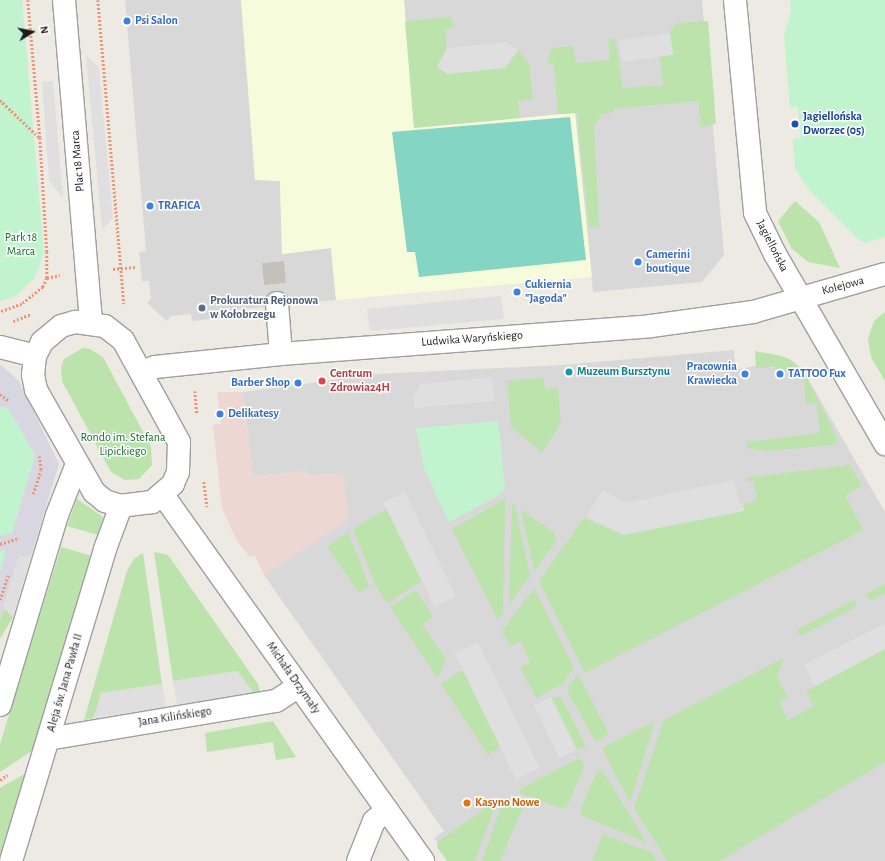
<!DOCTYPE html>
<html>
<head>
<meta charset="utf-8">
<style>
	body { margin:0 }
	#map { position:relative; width:885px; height:861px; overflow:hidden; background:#eceae2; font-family:"Alegreya Sans",sans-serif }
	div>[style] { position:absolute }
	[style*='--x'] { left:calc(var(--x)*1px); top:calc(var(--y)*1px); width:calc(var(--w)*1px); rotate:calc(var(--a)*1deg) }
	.residential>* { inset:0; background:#d9d8d8 }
	.commercial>* { inset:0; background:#ecd7d2 }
	.education>* { inset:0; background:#f6fcdb }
	.grass>* { inset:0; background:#bce3ab }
	.park>* { inset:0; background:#c1f4ce }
	.pitch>* { inset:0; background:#85d5c5 }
	.parking>* { inset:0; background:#dfdfdf; transform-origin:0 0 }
	.plaza>* { inset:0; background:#d8d6e1 }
	.minor-tunnel>* { height:22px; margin-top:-11px; transform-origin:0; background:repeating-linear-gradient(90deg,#c2c1ba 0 22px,transparent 0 33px) }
	.path>* { height:2.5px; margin-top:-1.25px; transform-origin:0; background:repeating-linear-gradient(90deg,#ed9572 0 2px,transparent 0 4px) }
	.roads { filter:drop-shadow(1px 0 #9f9f9f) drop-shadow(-1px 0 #9f9f9f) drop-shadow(0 1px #9f9f9f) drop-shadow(0 -1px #9f9f9f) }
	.minor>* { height:22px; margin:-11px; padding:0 11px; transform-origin:11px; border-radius:11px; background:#fff }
	.dots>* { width:11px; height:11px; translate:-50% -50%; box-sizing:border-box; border:2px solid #fff; border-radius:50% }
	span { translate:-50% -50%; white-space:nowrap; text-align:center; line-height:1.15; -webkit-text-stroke:3px #fff; paint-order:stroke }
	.shop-label { font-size:12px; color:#366cbe; font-weight:700 }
	.left { translate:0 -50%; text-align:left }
	.right { translate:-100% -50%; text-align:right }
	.transit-label { font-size:12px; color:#164399; font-weight:700 }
	.street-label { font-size:12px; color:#1b1b1b }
	.park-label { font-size:12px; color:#146e2c }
	.service-label { font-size:12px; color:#4e5e75; font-weight:700 }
	.culture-label { font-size:12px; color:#0d838f; font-weight:700 }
	.health-label { font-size:12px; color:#be3a42; font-weight:700 }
	.food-label { font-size:12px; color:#c56008; font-weight:700 }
	.north { position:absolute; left:12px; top:12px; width:40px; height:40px; -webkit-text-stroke:3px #fff; paint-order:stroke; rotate:80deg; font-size:11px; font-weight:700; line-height:16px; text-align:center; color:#1b1b1b }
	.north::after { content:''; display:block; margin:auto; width:14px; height:18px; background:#1b1b1b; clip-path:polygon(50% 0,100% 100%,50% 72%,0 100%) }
</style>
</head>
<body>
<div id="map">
	<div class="residential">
		<i style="clip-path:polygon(125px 0,241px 0,256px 180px,280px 181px,282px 254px,331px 248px,336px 300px,222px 311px,221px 318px,192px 321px,191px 314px,171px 316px,167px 321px,147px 303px,151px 299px,149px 281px,142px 281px,139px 252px,146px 251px)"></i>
		<i style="clip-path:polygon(404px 0,702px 0,724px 255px,702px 282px,593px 292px,575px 113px,414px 128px)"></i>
		<i style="clip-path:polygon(734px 350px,735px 370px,754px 366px,803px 370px,885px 512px,885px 861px,451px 861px,434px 838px,444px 831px,264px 575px,349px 519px,308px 475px,308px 471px,253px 476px,243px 392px,377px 374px,562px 365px)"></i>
	</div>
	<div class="commercial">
		<i style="clip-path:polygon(217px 392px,243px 392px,253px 476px,308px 471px,309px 475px,343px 473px,349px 519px,264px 575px,255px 556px,250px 557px,237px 541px,222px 508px,213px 425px,221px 424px)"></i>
	</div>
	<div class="education">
		<i style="clip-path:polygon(241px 0,404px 0,414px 128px,575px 113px,592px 277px,336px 300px,331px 248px,282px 254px,280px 181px,255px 180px)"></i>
	</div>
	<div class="grass">
		<i style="clip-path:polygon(452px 17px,453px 28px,445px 29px,447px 48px,437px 67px,505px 68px,518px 50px,529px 64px,533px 99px,518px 101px,520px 118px,414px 128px,405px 21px)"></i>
		<i style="clip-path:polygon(708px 21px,716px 124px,701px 127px,698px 101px,614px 109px,614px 112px,602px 114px,594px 126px,599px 227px,589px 228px,577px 113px,558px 114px,554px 63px,547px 64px,552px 48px,573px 46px,576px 63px,610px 60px,608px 39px,615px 38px,623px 88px,663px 85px,660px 56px,673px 55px,670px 33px,676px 23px)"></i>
		<i style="clip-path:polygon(795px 201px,819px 222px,840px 268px,808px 262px,792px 249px,778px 221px)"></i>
		<i style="clip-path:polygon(885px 312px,885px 381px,871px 357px,868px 339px,874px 321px)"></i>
		<i style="clip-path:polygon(83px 348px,90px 349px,103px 357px,151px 447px,152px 465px,139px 479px,125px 480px,111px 472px,62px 381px,61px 367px,64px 359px)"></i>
		<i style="clip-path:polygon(755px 351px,782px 356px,791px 360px,803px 370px,776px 372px,775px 367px,756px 368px)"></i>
		<i style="clip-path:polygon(803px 370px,838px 440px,832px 445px,768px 451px,747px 448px,747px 442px,820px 433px,817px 403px,806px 404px)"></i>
		<i style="clip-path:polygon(544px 378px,545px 389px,558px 388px,561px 422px,542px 453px,511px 426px,507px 381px)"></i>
		<i style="clip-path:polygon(850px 465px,862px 486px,845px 495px,863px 530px,585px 673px,539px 581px,584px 518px,624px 535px,744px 511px,743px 504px,757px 500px,754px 481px,747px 482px,746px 478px)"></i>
		<i style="clip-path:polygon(77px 499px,103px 517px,98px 535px,67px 526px)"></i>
		<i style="clip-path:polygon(505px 499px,503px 613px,498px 620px,452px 529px)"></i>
		<i style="clip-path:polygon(512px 504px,515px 505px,530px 576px,509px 604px)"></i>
		<i style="clip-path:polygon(387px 509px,422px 581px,387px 603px,377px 588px,353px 529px)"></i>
		<i style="clip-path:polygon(521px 510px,555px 533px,556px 542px,534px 571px)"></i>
		<i style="clip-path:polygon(348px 532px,369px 586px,359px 593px,327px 547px)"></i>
		<i style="clip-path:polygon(61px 547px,92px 556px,32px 751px,0 772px,0 744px)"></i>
		<i style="clip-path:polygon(154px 552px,168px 555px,258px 684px,260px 692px,254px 693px,237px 671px,173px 681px)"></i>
		<i style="clip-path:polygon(143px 553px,162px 684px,101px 693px,94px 718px,84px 720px,127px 571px,134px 559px)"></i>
		<i style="clip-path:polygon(885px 584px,885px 593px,873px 600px,868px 598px,866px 594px)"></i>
		<i style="clip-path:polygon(534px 588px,574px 668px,562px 684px,536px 698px,520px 667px,530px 663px,521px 641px,510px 646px,502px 631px)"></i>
		<i style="clip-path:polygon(416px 590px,433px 617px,422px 624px,446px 659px,438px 679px,390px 607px)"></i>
		<i style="clip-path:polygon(856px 599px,856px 607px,802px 635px,798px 634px,796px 630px)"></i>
		<i style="clip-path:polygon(4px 608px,13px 617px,0 639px,0 620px)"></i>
		<i style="clip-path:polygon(885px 649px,885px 762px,719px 861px,667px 861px,634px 808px,664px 720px,784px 658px,777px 677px,788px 697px,779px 702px,788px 720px,814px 706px,806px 691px)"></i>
		<i style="clip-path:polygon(464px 669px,502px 746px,488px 755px,441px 684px)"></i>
		<i style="clip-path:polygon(578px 674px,609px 734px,596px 742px,568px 693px,568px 687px)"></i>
		<i style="clip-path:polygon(551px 697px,561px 697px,586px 746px,577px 750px)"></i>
		<i style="clip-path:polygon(273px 721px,296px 757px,276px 760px,273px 742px,207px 752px,205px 733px)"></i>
		<i style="clip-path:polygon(655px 721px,631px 799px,629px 801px,602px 748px)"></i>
		<i style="clip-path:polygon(580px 758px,584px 766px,567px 807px,561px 808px,520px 793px,520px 789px)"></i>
		<i style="clip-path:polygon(602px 770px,647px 843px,583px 816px,580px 811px,597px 771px)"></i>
		<i style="clip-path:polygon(26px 773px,23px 781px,0 857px,0 788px)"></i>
		<i style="clip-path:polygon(503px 801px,524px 805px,500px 861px,482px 861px)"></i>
		<i style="clip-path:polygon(493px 803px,496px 803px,475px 861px,447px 861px,437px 847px,438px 841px)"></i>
		<i style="clip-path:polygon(603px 834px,653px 853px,657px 861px,592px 861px)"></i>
	</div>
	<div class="park">
		<i style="clip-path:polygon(0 0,22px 0,44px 253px,34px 279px,14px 297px,0 301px)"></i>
		<i style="clip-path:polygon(790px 0,885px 0,885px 237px,864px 243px,856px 237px,809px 190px,795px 168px,793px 139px,801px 138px,798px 107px,790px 107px,784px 36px,791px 12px)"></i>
		<i style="clip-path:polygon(0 406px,9px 408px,35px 456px,0 572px)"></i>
		<i style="clip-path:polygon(498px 421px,505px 488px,499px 495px,449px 522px,424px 468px,416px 428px)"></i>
	</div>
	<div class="pitch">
		<i style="clip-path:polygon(570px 117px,586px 260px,419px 277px,415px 252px,407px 252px,392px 132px)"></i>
	</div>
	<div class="parking">
		<i style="left:670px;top:33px;width:22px;height:52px;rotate:82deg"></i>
		<i style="clip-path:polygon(507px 42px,518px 50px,505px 68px,447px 74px,437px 67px,447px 48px)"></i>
		<i style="clip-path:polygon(86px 55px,99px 68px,113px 218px,102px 230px)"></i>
		<i style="clip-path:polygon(53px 81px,63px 198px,49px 181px,42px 82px)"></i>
		<i style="clip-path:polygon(501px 296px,504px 319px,372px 331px,369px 327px,367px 309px)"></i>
		<i style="clip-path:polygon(492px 377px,494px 401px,415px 408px,414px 396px,421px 384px)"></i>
		<i style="clip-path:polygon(734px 480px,739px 504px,743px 504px,744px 511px,623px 535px,586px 517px,603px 490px,626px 503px)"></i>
		<i style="left:405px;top:492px;width:116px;height:24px;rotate:64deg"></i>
		<i style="clip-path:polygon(19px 556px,31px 556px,13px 617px,4px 608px)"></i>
		<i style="clip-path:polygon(885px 623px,885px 649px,815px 686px,804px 665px)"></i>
		<i style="left:478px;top:642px;width:140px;height:26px;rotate:64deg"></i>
		<i style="clip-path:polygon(237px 671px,254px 693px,177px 705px,173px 681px)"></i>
		<i style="clip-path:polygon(162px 684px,166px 707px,94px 718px,101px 693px)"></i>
		<i style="left:551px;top:697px;width:59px;height:19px;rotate:64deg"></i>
	</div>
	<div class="plaza">
		<i style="clip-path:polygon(0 364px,19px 381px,59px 464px,31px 556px,19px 556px,0 620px,0 572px,6px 550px,0 551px,0 536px,12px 533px,35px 456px,9px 409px,0 406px)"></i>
	</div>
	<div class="minor-tunnel">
		<i style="--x:273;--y:262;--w:41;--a:84.4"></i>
	</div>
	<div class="path">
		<i style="--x:28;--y:0;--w:138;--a:85"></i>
		<i style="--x:98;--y:0;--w:305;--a:85.1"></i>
		<i style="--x:0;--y:100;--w:55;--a:43.5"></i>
		<i style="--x:40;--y:138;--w:114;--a:86.5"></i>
		<i style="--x:47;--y:252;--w:26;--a:90"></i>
		<i style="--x:47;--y:278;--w:10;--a:114"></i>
		<i style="--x:43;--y:287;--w:27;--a:141"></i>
		<i style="--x:22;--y:304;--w:23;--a:160"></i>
		<i style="--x:113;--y:269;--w:22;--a:-5"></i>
		<i style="--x:47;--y:278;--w:13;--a:-13"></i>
		<i style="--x:13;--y:321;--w:19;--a:-21"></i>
		<i style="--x:195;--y:391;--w:23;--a:85"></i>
		<i style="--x:0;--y:394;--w:11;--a:38"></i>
		<i style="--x:204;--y:482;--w:25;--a:83"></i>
		<i style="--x:33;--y:494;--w:25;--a:-72"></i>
		<i style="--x:41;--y:470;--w:14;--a:-98"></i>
		<i style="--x:0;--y:544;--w:20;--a:-18"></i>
		<i style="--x:0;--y:600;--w:26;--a:-72"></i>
		<i style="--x:0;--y:780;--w:9;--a:-36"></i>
	</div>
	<div class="roads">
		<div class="minor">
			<i style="--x:64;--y:0;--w:323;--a:85.2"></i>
			<i style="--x:735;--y:0;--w:214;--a:84.6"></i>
			<i style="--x:755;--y:213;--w:46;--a:64"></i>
			<i style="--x:775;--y:254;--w:220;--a:59.9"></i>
			<i style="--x:277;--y:303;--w:51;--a:85.5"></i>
			<i style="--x:75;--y:322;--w:30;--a:8"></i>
			<i style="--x:105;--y:326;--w:23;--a:38"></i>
			<i style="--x:123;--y:340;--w:116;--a:61.2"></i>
			<i style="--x:179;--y:442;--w:30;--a:92"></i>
			<i style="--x:178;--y:472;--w:13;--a:113"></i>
			<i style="--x:173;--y:484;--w:28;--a:139"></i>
			<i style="--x:152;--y:502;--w:31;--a:173"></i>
			<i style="--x:121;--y:506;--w:17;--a:-163"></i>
			<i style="--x:105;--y:501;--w:14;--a:-141"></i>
			<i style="--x:94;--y:492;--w:117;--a:-119.6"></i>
			<i style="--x:36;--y:390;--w:15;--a:-101"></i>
			<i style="--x:33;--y:375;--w:19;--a:-84"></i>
			<i style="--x:35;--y:356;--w:16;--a:-63"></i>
			<i style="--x:42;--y:342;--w:25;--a:-40"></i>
			<i style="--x:61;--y:326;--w:15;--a:-16"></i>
			<i style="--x:0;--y:347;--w:36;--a:14"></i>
			<i style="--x:142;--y:372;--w:14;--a:-21"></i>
			<i style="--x:155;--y:367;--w:127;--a:-5.9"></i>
			<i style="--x:281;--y:354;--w:371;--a:-4.3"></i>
			<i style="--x:651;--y:326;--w:103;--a:-7.8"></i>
			<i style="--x:753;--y:312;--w:137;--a:-16.1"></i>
			<i style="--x:163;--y:495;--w:449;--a:54.6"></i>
			<i style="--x:0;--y:705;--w:198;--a:-73.3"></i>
			<i style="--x:57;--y:515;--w:55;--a:-68.6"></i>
			<i style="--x:48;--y:739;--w:231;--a:-9.5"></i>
			<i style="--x:276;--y:701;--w:27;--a:-33"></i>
			<i style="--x:11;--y:861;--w:326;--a:-73.2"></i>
			<i style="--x:105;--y:549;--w:46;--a:-69.6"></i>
			<i style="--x:358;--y:861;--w:43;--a:-68.2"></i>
			<i style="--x:374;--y:821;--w:17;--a:-40"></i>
		</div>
	</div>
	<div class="dots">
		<i style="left:127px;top:21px;background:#3f7fe0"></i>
		<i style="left:795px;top:124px;background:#1a4fb4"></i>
		<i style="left:150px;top:206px;background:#3f7fe0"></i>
		<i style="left:638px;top:262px;background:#3f7fe0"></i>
		<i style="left:517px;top:292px;background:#3f7fe0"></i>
		<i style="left:202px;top:308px;background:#5c6f8a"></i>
		<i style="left:569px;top:372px;background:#0f9aa8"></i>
		<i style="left:745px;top:374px;background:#3f7fe0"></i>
		<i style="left:780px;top:374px;background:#3f7fe0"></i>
		<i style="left:322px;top:381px;background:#e0444e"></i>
		<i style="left:298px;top:383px;background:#3f7fe0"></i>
		<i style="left:220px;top:414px;background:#3f7fe0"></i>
		<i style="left:467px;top:803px;background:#e8710a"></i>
	</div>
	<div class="shop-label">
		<span class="left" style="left:135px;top:21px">Psi Salon</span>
		<span class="left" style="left:158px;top:206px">TRAFICA</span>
		<span class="left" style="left:646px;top:262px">Camerini<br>boutique</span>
		<span class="left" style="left:525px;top:292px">Cukiernia<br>"Jagoda"</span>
		<span class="right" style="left:737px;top:374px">Pracownia<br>Krawiecka</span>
		<span class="left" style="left:788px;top:374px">TATTOO Fux</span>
		<span class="right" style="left:290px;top:383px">Barber Shop</span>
		<span class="left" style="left:228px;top:414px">Delikatesy</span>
	</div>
	<div class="transit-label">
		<span class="left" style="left:803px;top:124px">Jagiellońska<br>Dworzec (05)</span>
	</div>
	<div class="street-label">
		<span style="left:78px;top:161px;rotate:-95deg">Plac 18 Marca</span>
		<span style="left:772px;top:246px;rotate:63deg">Jagiellońska</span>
		<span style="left:843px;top:286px;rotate:-15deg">Kolejowa</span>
		<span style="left:472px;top:339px;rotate:-4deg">Ludwika Waryńskiego</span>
		<span style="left:293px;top:678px;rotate:55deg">Michała Drzymały</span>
		<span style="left:65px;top:683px;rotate:-74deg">Aleja św. Jana Pawła II</span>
		<span style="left:175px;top:717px;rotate:-9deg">Jana Kilińskiego</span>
	</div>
	<div class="park-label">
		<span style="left:21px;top:245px">Park 18<br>Marca</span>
		<span style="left:123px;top:445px">Rondo im. Stefana<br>Lipickiego</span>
	</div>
	<div class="service-label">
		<span class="left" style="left:210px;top:308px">Prokuratura Rejonowa<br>w Kołobrzegu</span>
	</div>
	<div class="culture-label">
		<span class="left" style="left:577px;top:372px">Muzeum Bursztynu</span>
	</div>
	<div class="health-label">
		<span class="left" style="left:330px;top:381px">Centrum<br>Zdrowia24H</span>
	</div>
	<div class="food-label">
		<span class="left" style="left:475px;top:803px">Kasyno Nowe</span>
	</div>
	<div class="north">N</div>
</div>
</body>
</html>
